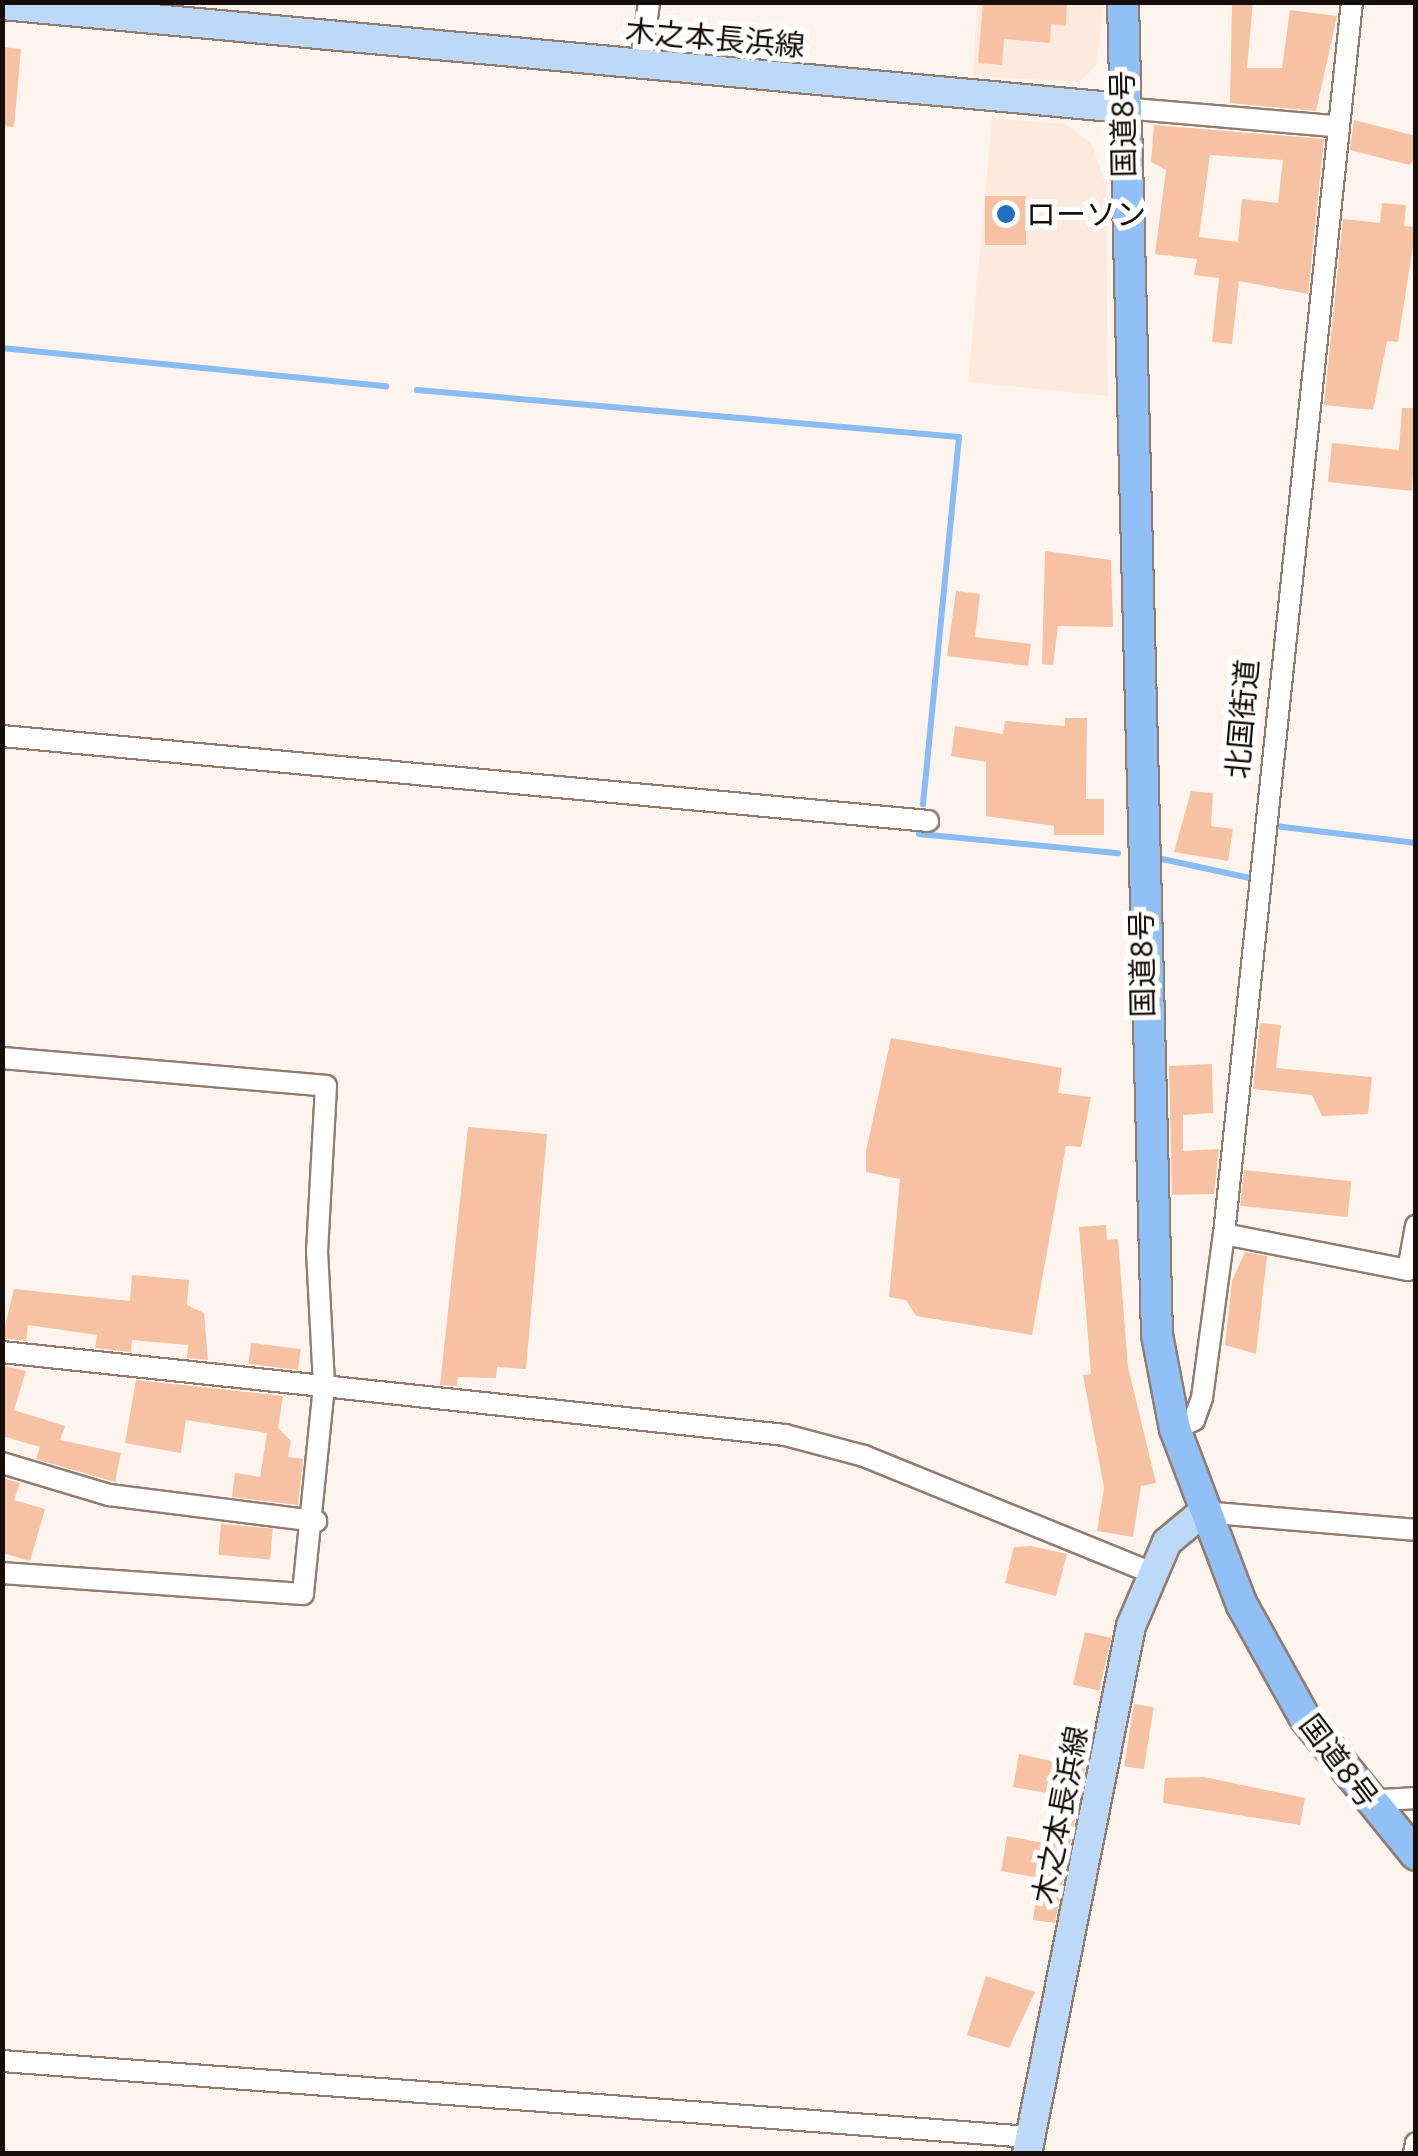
<!DOCTYPE html>
<html>
<head>
<meta charset="utf-8">
<style>
	body { margin:0 }
	#map { position:relative; width:1418px; height:2156px; overflow:hidden; background:#fef4ee; font-family:"Noto Sans","Noto Sans JP",sans-serif }
	div>[style] { position:absolute }
	[style*='--x'] { left:calc(var(--x)*1px); top:calc(var(--y)*1px); width:calc(var(--w)*1px); rotate:calc(var(--a)*1deg) }
	.built>* { inset:0; background:#fdeadf }
	.stream>* { height:6px; margin:-3px; padding:0 3px; transform-origin:3px; border-radius:3px; background:#89bbf4 }
	.building>* { inset:0; background:#f7c2a3; transform-origin:0 0 }
	.roads { filter:drop-shadow(2px 0 #927c70) drop-shadow(-2px 0 #927c70) drop-shadow(0 2px #927c70) drop-shadow(0 -2px #927c70) }
	.minor>* { height:20px; margin:-10px; padding:0 10px; transform-origin:10px; border-radius:10px; background:#fff }
	.major>* { height:28px; margin:-14px; padding:0 14px; transform-origin:14px; border-radius:14px; background:#bdd9fa }
	.highway>* { height:30px; margin:-15px; padding:0 15px; transform-origin:15px; border-radius:15px; background:#91c0f6 }
	.dots>* { width:28px; height:28px; translate:-50% -50%; box-sizing:border-box; border:5px solid #fff; border-radius:50% }
	span { translate:-50% -50%; white-space:nowrap; text-align:center; line-height:1.15; -webkit-text-stroke:10px #fff; paint-order:stroke }
	.street-label { font-size:30px; color:#160e0a }
	.poi-label { font-size:30px; color:#160e0a }
	.left { translate:0 -50%; text-align:left }
	.frame { position:absolute; inset:0; border:5px solid #160e0a; pointer-events:none }
</style>
</head>
<body>
<div id="map">
	<div class="built">
		<i style="clip-path:polygon(977px 3px,1105px 3px,1096px 66px,1080px 82px,973px 76px)"></i>
		<i style="clip-path:polygon(992px 118px,1065px 124px,1092px 144px,1106px 185px,1108px 396px,968px 382px)"></i>
	</div>
	<div class="stream">
		<i style="--x:2;--y:348;--w:386;--a:5.7"></i>
		<i style="--x:417;--y:390;--w:544;--a:4.96"></i>
		<i style="--x:959;--y:437;--w:369;--a:95.6"></i>
		<i style="--x:1274;--y:833;--w:7;--a:-82"></i>
		<i style="--x:1275;--y:826;--w:142;--a:6.9"></i>
		<i style="--x:919;--y:834;--w:200;--a:5.5"></i>
		<i style="--x:1162;--y:859;--w:90;--a:12.2"></i>
	</div>
	<div class="building">
		<i style="clip-path:polygon(983px 2px,1067px 2px,1066px 26px,1051px 24px,1050px 43px,1004px 39px,1002px 65px,978px 63px)"></i>
		<i style="clip-path:polygon(1232px 2px,1253px 2px,1247px 68px,1282px 68px,1290px 10px,1337px 16px,1316px 111px,1230px 103px)"></i>
		<i style="clip-path:polygon(2px 47px,21px 49px,14px 127px,2px 126px)"></i>
		<i style="clip-path:polygon(1354px 120px,1416px 136px,1416px 158px,1409px 165px,1350px 150px)"></i>
		<i style="clip-path:polygon(evenodd,1154px 125px,1324px 139px,1308px 294px,1239px 281px,1232px 344px,1212px 342px,1219px 278px,1194px 275px,1197px 259px,1155px 254px,1166px 170px,1151px 162px,1154px 125px,1210px 155px,1283px 160px,1278px 203px,1242px 199px,1238px 242px,1199px 237px,1210px 155px)"></i>
		<i style="left:985px;top:196px;width:41px;height:49px"></i>
		<i style="clip-path:polygon(1382px 203px,1406px 205px,1404px 226px,1416px 227px,1398px 342px,1387px 341px,1373px 410px,1324px 405px,1343px 219px,1380px 223px)"></i>
		<i style="clip-path:polygon(1402px 408px,1416px 408px,1412px 491px,1328px 482px,1332px 443px,1399px 450px)"></i>
		<i style="clip-path:polygon(1045px 551px,1111px 560px,1113px 627px,1058px 626px,1053px 665px,1042px 664px)"></i>
		<i style="clip-path:polygon(956px 591px,980px 594px,975px 637px,1031px 644px,1028px 666px,947px 656px)"></i>
		<i style="clip-path:polygon(1065px 718px,1087px 718px,1086px 799px,1104px 799px,1104px 835px,1054px 835px,1054px 826px,986px 816px,986px 762px,951px 756px,955px 726px,1003px 734px,1005px 721px,1065px 726px)"></i>
		<i style="clip-path:polygon(1191px 791px,1213px 793px,1211px 826px,1233px 829px,1228px 861px,1174px 852px)"></i>
		<i style="clip-path:polygon(1260px 1023px,1281px 1025px,1276px 1068px,1372px 1077px,1368px 1114px,1322px 1116px,1312px 1095px,1253px 1089px)"></i>
		<i style="clip-path:polygon(891px 1038px,1062px 1068px,1058px 1093px,1091px 1097px,1081px 1147px,1066px 1146px,1032px 1335px,916px 1316px,906px 1300px,889px 1297px,900px 1179px,866px 1172px,866px 1151px)"></i>
		<i style="clip-path:polygon(1212px 1064px,1213px 1113px,1183px 1115px,1183px 1151px,1219px 1149px,1214px 1194px,1172px 1195px,1169px 1066px)"></i>
		<i style="clip-path:polygon(468px 1127px,547px 1134px,526px 1369px,497px 1367px,496px 1378px,458px 1377px,457px 1386px,440px 1385px)"></i>
		<i style="left:1244px;top:1170px;width:108px;height:36px;rotate:6deg"></i>
		<i style="clip-path:polygon(1106px 1225px,1107px 1240px,1118px 1239px,1128px 1367px,1156px 1483px,1141px 1486px,1133px 1537px,1097px 1531px,1104px 1488px,1083px 1375px,1091px 1374px,1079px 1227px)"></i>
		<i style="clip-path:polygon(1245px 1252px,1267px 1256px,1256px 1354px,1225px 1345px,1232px 1281px)"></i>
		<i style="clip-path:polygon(132px 1275px,189px 1280px,187px 1305px,204px 1313px,208px 1360px,187px 1358px,188px 1345px,132px 1340px,131px 1352px,95px 1348px,97px 1335px,28px 1325px,26px 1341px,2px 1338px,14px 1289px,130px 1301px)"></i>
		<i style="left:251px;top:1343px;width:50px;height:21px;rotate:7deg"></i>
		<i style="clip-path:polygon(4px 1366px,26px 1371px,14px 1410px,65px 1426px,60px 1440px,121px 1453px,115px 1482px,36px 1459px,40px 1447px,2px 1436px)"></i>
		<i style="clip-path:polygon(136px 1380px,283px 1396px,278px 1428px,291px 1441px,288px 1457px,303px 1459px,298px 1505px,232px 1497px,235px 1473px,260px 1477px,267px 1433px,186px 1420px,181px 1453px,125px 1443px)"></i>
		<i style="clip-path:polygon(2px 1478px,20px 1483px,14px 1500px,45px 1509px,30px 1561px,2px 1553px)"></i>
		<i style="left:221px;top:1524px;width:52px;height:31px;rotate:5deg"></i>
		<i style="clip-path:polygon(1031px 1546px,1067px 1554px,1056px 1596px,1005px 1583px,1014px 1547px)"></i>
		<i style="left:1085px;top:1632px;width:27px;height:54px;rotate:13deg"></i>
		<i style="left:1134px;top:1704px;width:20px;height:63px;rotate:9deg"></i>
		<i style="clip-path:polygon(1019px 1754px,1085px 1768px,1055px 1923px,1033px 1920px,1039px 1878px,1001px 1871px,1007px 1836px,1044px 1843px,1053px 1794px,1013px 1787px)"></i>
		<i style="clip-path:polygon(1204px 1777px,1305px 1798px,1300px 1825px,1163px 1803px,1165px 1778px)"></i>
		<i style="clip-path:polygon(986px 1976px,1035px 1992px,1009px 2048px,967px 2035px)"></i>
	</div>
	<div class="roads">
		<div class="minor">
			<i style="--x:641;--y:64;--w:63;--a:-82.6"></i>
			<i style="--x:1122;--y:108;--w:213;--a:4.9"></i>
			<i style="--x:2;--y:736;--w:930;--a:5.24"></i>
			<i style="--x:2;--y:1058;--w:325;--a:4.9"></i>
			<i style="--x:326;--y:1086;--w:165;--a:93.1"></i>
			<i style="--x:317;--y:1251;--w:135;--a:87"></i>
			<i style="--x:324;--y:1386;--w:209;--a:95.8"></i>
			<i style="--x:303;--y:1594;--w:302;--a:-176"></i>
			<i style="--x:1224;--y:1234;--w:187;--a:11.1"></i>
			<i style="--x:1408;--y:1270;--w:45;--a:-79.7"></i>
			<i style="--x:2;--y:1352;--w:787;--a:6.05"></i>
			<i style="--x:785;--y:1435;--w:82;--a:14.9"></i>
			<i style="--x:864;--y:1456;--w:309;--a:22.1"></i>
			<i style="--x:1175;--y:1429;--w:21;--a:-25"></i>
			<i style="--x:1194;--y:1420;--w:23;--a:-70"></i>
			<i style="--x:1202;--y:1398;--w:165;--a:-82.4"></i>
			<i style="--x:1224;--y:1234;--w:1239;--a:-84.07"></i>
			<i style="--x:2;--y:1463;--w:112;--a:16.7"></i>
			<i style="--x:109;--y:1495;--w:209;--a:7.2"></i>
			<i style="--x:1203;--y:1512;--w:214;--a:4.8"></i>
			<i style="--x:1366;--y:1801;--w:50;--a:-3.4"></i>
			<i style="--x:2;--y:2061;--w:1031;--a:4.23"></i>
			<i style="--x:1414;--y:2154;--w:11;--a:-80"></i>
		</div>
		<div class="major">
			<i style="--x:2;--y:5;--w:1125;--a:5.25"></i>
			<i style="--x:1027;--y:2154;--w:538;--a:-78.86"></i>
			<i style="--x:1131;--y:1626;--w:91;--a:-66.8"></i>
			<i style="--x:1167;--y:1542;--w:47;--a:-39.8"></i>
		</div>
		<div class="highway">
			<i style="--x:1123;--y:2;--w:1333;--a:88.54"></i>
			<i style="--x:1157;--y:1335;--w:96;--a:79.2"></i>
			<i style="--x:1175;--y:1429;--w:188;--a:69.2"></i>
			<i style="--x:1242;--y:1605;--w:129;--a:60.9"></i>
			<i style="--x:1305;--y:1718;--w:176;--a:51"></i>
		</div>
	</div>
	<div class="dots">
		<i style="left:1006px;top:214px;background:#2470c0"></i>
	</div>
	<div class="street-label">
		<span style="left:715px;top:38px;rotate:5deg">木之本長浜線</span>
		<span style="left:1123px;top:124px;rotate:-91deg">国道8号</span>
		<span style="left:1242px;top:719px;rotate:-85deg">北国街道</span>
		<span style="left:1142px;top:964px;rotate:-91deg">国道8号</span>
		<span style="left:1339px;top:1761px;rotate:53deg">国道8号</span>
		<span style="left:1060px;top:1815px;rotate:-79deg">木之本長浜線</span>
	</div>
	<div class="poi-label">
		<span class="left" style="left:1026px;top:214px">ローソン</span>
	</div>
	<div class="frame"></div>
</div>
</body>
</html>
